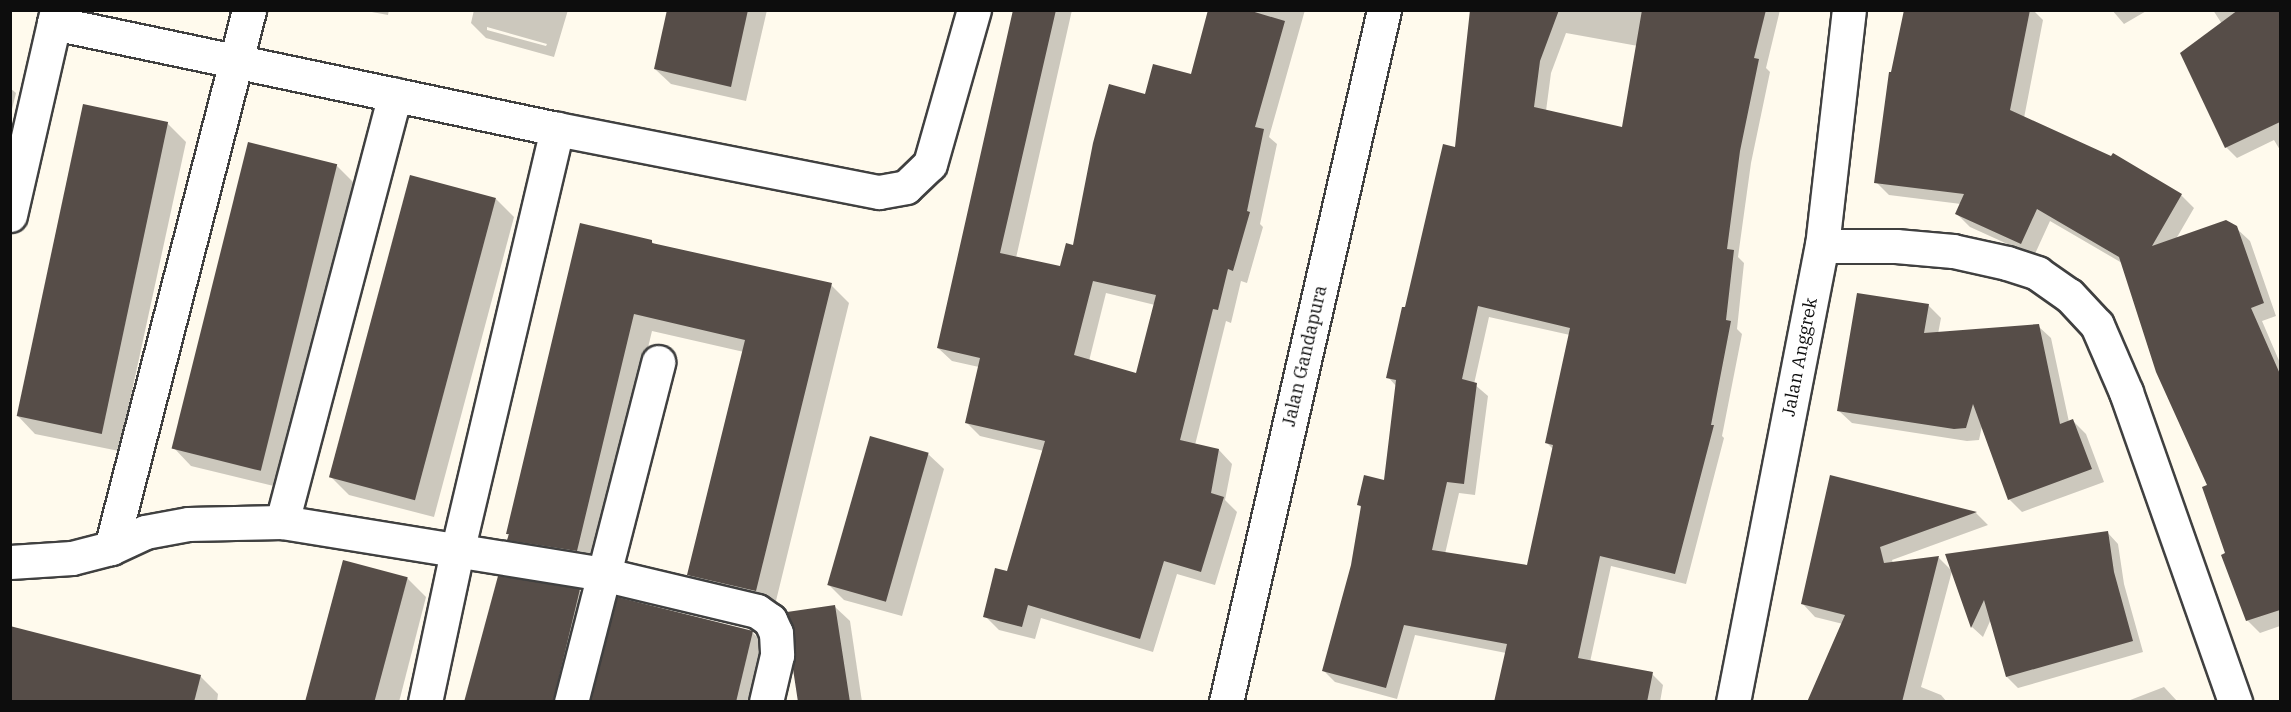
<!DOCTYPE html>
<html>
<head>
<meta charset="utf-8">
<style>
	body { margin:0 }
	#map { position:relative; width:2291px; height:712px; overflow:hidden; background:#fffaed; font-family:"IBM Plex Serif",serif }
	div>[style] { position:absolute }
	[style*='--x'] { left:calc(var(--x)*1px); top:calc(var(--y)*1px); width:calc(var(--w)*1px); rotate:calc(var(--a)*1deg) }
	.shadow>* { inset:0; background:#0003 }
	.building>* { inset:0; background:#564d48; transform-origin:0 0 }
	.roads { filter:drop-shadow(2px 0 #404040) drop-shadow(-2px 0 #404040) drop-shadow(0 2px #404040) drop-shadow(0 -2px #404040) }
	.minor>* { height:33px; margin:-16.5px; padding:0 16.5px; transform-origin:16.5px; border-radius:16.5px; background:#fff }
	span { translate:-50% -50%; white-space:nowrap; text-align:center; line-height:1.15; -webkit-text-stroke:6px #fff; paint-order:stroke }
	.street-label { font-size:18px; color:#0d0d0d }
	.frame { position:absolute; inset:0; border:12px solid #0d0d0d; pointer-events:none }
</style>
</head>
<body>
<div id="map">
	<div class="shadow">
		<i style="clip-path:polygon(361px 10px,389px 10px,388px 15px)"></i>
		<i style="clip-path:polygon(evenodd,474px 10px,568px 10px,554px 57px,486px 38px,471px 23px,474px 10px,487px 27px,547px 44px,546px 46px,487px 30px,487px 27px)"></i>
		<i style="clip-path:polygon(669px 10px,767px 10px,746px 101px,671px 84px,655px 69px)"></i>
		<i style="clip-path:polygon(evenodd,1015px 10px,1072px 10px,1016px 258px,1061px 268px,1074px 247px,1146px 96px,1192px 76px,1210px 10px,1305px 10px,1269px 137px,1277px 144px,1260px 224px,1263px 227px,1247px 283px,1241px 281px,1231px 323px,1226px 321px,1195px 445px,1219px 450px,1232px 464px,1225px 500px,1237px 512px,1215px 585px,1177px 574px,1153px 652px,1041px 618px,1035px 639px,999px 630px,985px 616px,1008px 572px,1044px 451px,980px 436px,966px 422px,979px 367px,952px 361px,938px 348px,1015px 10px,1106px 293px,1155px 305px,1137px 375px,1089px 361px,1106px 293px)"></i>
		<i style="clip-path:polygon(evenodd,1472px 10px,1780px 10px,1766px 68px,1770px 72px,1751px 163px,1738px 257px,1744px 263px,1737px 329px,1742px 334px,1722px 436px,1724px 438px,1686px 584px,1611px 566px,1590px 662px,1652px 674px,1663px 685px,1660px 702px,1495px 702px,1506px 653px,1415px 635px,1397px 699px,1335px 682px,1323px 670px,1353px 566px,1362px 508px,1359px 505px,1385px 482px,1396px 386px,1388px 377px,1456px 149px,1472px 10px,1566px 33px,1638px 46px,1624px 129px,1546px 111px,1551px 73px,1566px 33px,1472px 10px,1489px 317px,1570px 335px,1547px 443px,1554px 450px,1528px 567px,1445px 554px,1459px 493px,1475px 495px,1488px 396px,1474px 384px,1489px 317px)"></i>
		<i style="clip-path:polygon(1905px 10px,2033px 10px,2043px 20px,2024px 118px,2112px 158px,2113px 156px,2181px 195px,2194px 208px,2176px 239px,2236px 228px,2250px 241px,2276px 316px,2262px 321px,2280px 363px,2280px 626px,2260px 633px,2247px 620px,2209px 486px,2122px 263px,2050px 221px,2034px 256px,1970px 227px,1957px 214px,1961px 204px,1889px 195px,1876px 182px)"></i>
		<i style="clip-path:polygon(2112px 10px,2148px 10px,2124px 24px)"></i>
		<i style="clip-path:polygon(2213px 10px,2280px 10px,2280px 150px,2274px 140px,2237px 158px,2226px 147px,2222px 24px)"></i>
		<i style="clip-path:polygon(10px 88px,16px 93px,10px 117px)"></i>
		<i style="clip-path:polygon(167px 123px,186px 142px,119px 451px,35px 434px,17px 415px)"></i>
		<i style="clip-path:polygon(337px 166px,355px 184px,278px 487px,191px 466px,173px 447px)"></i>
		<i style="clip-path:polygon(496px 199px,514px 217px,434px 517px,349px 495px,331px 477px)"></i>
		<i style="clip-path:polygon(652px 242px,655px 245px,831px 285px,849px 303px,774px 609px,707px 593px,689px 575px,744px 352px,652px 331px,595px 568px,527px 557px,509px 539px,507px 533px)"></i>
		<i style="clip-path:polygon(1928px 305px,1941px 318px,1938px 334px,2038px 326px,2051px 338px,2069px 422px,2073px 421px,2086px 434px,2104px 482px,2022px 512px,2009px 499px,1982px 426px,1979px 440px,1967px 441px,1852px 423px,1839px 411px)"></i>
		<i style="clip-path:polygon(928px 454px,944px 469px,902px 616px,844px 600px,829px 585px)"></i>
		<i style="clip-path:polygon(1831px 477px,1976px 513px,1988px 525px,1892px 560px,1893px 563px,1939px 558px,1952px 571px,1921px 687px,1941px 695px,1947px 702px,1809px 702px,1843px 624px,1815px 617px,1802px 603px)"></i>
		<i style="clip-path:polygon(2107px 532px,2118px 544px,2124px 584px,2143px 652px,2018px 688px,2007px 677px,1991px 619px,1983px 637px,1972px 627px,1947px 556px)"></i>
		<i style="clip-path:polygon(407px 578px,426px 597px,399px 702px,308px 702px)"></i>
		<i style="clip-path:polygon(499px 578px,580px 591px,597px 608px,573px 702px,466px 702px)"></i>
		<i style="clip-path:polygon(834px 606px,850px 621px,862px 702px,799px 702px)"></i>
		<i style="clip-path:polygon(753px 633px,770px 650px,757px 702px,592px 702px)"></i>
		<i style="clip-path:polygon(200px 676px,218px 694px,217px 702px,10px 702px)"></i>
		<i style="clip-path:polygon(2164px 687px,2178px 702px,2125px 702px)"></i>
	</div>
	<div class="building">
		<i style="clip-path:polygon(667px 10px,748px 10px,731px 87px,654px 69px)"></i>
		<i style="clip-path:polygon(evenodd,1013px 10px,1056px 10px,1000px 253px,1060px 266px,1066px 243px,1073px 245px,1093px 143px,1109px 84px,1145px 94px,1153px 64px,1191px 74px,1208px 10px,1248px 10px,1285px 21px,1255px 127px,1264px 129px,1247px 211px,1250px 212px,1233px 271px,1228px 269px,1218px 310px,1213px 309px,1180px 440px,1219px 449px,1211px 493px,1224px 497px,1201px 572px,1164px 561px,1140px 639px,1028px 605px,1022px 627px,983px 617px,995px 568px,1007px 571px,1045px 441px,965px 423px,980px 358px,937px 348px,1013px 10px,1093px 281px,1156px 295px,1136px 373px,1074px 355px,1093px 281px)"></i>
		<i style="clip-path:polygon(evenodd,1470px 10px,1559px 10px,1540px 61px,1534px 107px,1622px 127px,1642px 10px,1766px 10px,1754px 58px,1759px 59px,1740px 151px,1727px 249px,1734px 250px,1726px 320px,1731px 321px,1711px 425px,1714px 425px,1675px 574px,1600px 556px,1578px 658px,1653px 672px,1647px 702px,1494px 702px,1507px 644px,1404px 625px,1386px 688px,1322px 671px,1351px 565px,1361px 506px,1357px 505px,1364px 475px,1384px 480px,1396px 380px,1386px 378px,1402px 307px,1405px 307px,1443px 144px,1455px 147px,1470px 10px,1478px 306px,1570px 328px,1545px 443px,1553px 445px,1527px 565px,1432px 550px,1447px 482px,1464px 484px,1477px 383px,1462px 379px,1478px 306px)"></i>
		<i style="clip-path:polygon(1904px 10px,2030px 10px,2010px 110px,2111px 156px,2113px 153px,2182px 194px,2152px 246px,2226px 220px,2237px 226px,2264px 303px,2251px 308px,2280px 374px,2280px 610px,2246px 621px,2221px 555px,2225px 553px,2202px 487px,2207px 485px,2156px 372px,2119px 257px,2037px 209px,2021px 244px,1955px 214px,1964px 194px,1874px 183px,1889px 72px,1891px 72px)"></i>
		<i style="clip-path:polygon(2238px 10px,2280px 10px,2280px 122px,2225px 148px,2180px 53px)"></i>
		<i style="left:83px;top:104px;width:87px;height:319px;rotate:12deg"></i>
		<i style="left:248px;top:142px;width:92px;height:316px;rotate:14deg"></i>
		<i style="left:410px;top:175px;width:89px;height:313px;rotate:15deg"></i>
		<i style="clip-path:polygon(580px 223px,652px 240px,652px 243px,832px 283px,756px 591px,687px 575px,745px 340px,634px 314px,577px 551px,507px 540px,509px 534px,506px 534px)"></i>
		<i style="clip-path:polygon(1857px 293px,1929px 304px,1924px 333px,2039px 324px,2060px 424px,2073px 419px,2092px 469px,2008px 500px,1973px 404px,1966px 428px,1954px 429px,1837px 411px)"></i>
		<i style="left:870px;top:436px;width:61px;height:155px;rotate:16deg"></i>
		<i style="clip-path:polygon(1830px 475px,1977px 512px,1880px 547px,1884px 563px,1939px 556px,1902px 702px,1807px 702px,1845px 615px,1801px 604px)"></i>
		<i style="clip-path:polygon(2108px 531px,2114px 572px,2133px 641px,2006px 677px,1984px 600px,1971px 628px,1945px 554px)"></i>
		<i style="left:343px;top:560px;width:67px;height:146px;rotate:15deg"></i>
		<i style="clip-path:polygon(498px 576px,580px 589px,553px 702px,464px 702px)"></i>
		<i style="clip-path:polygon(617px 597px,753px 631px,736px 702px,590px 702px)"></i>
		<i style="clip-path:polygon(835px 605px,850px 702px,798px 702px,793px 669px,795px 632px,787px 612px)"></i>
		<i style="clip-path:polygon(10px 626px,201px 675px,194px 702px,10px 702px)"></i>
	</div>
	<div class="roads">
		<div class="minor">
			<i style="--x:54;--y:23;--w:514;--a:11.9"></i>
			<i style="--x:557;--y:129;--w:328;--a:11.1"></i>
			<i style="--x:879;--y:192;--w:27;--a:-10"></i>
			<i style="--x:906;--y:187;--w:33;--a:-44"></i>
			<i style="--x:930;--y:164;--w:160;--a:-74.1"></i>
			<i style="--x:10;--y:215;--w:210;--a:-77.1"></i>
			<i style="--x:1822;--y:246;--w:74;--a:0"></i>
			<i style="--x:1896;--y:246;--w:57;--a:5"></i>
			<i style="--x:1953;--y:251;--w:55;--a:12.5"></i>
			<i style="--x:2007;--y:263;--w:32;--a:18"></i>
			<i style="--x:2037;--y:273;--w:39;--a:35"></i>
			<i style="--x:2069;--y:295;--w:41;--a:47"></i>
			<i style="--x:2097;--y:325;--w:73;--a:66.6"></i>
			<i style="--x:2126;--y:392;--w:329;--a:70.6"></i>
			<i style="--x:282;--y:522;--w:442;--a:-75.2"></i>
			<i style="--x:111;--y:548;--w:555;--a:-75.61"></i>
			<i style="--x:10;--y:562;--w:62;--a:-3.7"></i>
			<i style="--x:72;--y:558;--w:40;--a:-14.4"></i>
			<i style="--x:111;--y:548;--w:38;--a:-25"></i>
			<i style="--x:145;--y:532;--w:44;--a:-10.5"></i>
			<i style="--x:188;--y:524;--w:94;--a:-1.2"></i>
			<i style="--x:282;--y:522;--w:324;--a:9.2"></i>
			<i style="--x:602;--y:574;--w:159;--a:13.4"></i>
			<i style="--x:757;--y:611;--w:16;--a:35"></i>
			<i style="--x:770;--y:620;--w:14;--a:65"></i>
			<i style="--x:776;--y:633;--w:22;--a:87"></i>
			<i style="--x:777;--y:655;--w:48;--a:103.2"></i>
			<i style="--x:425;--y:702;--w:153;--a:-78"></i>
			<i style="--x:457;--y:552;--w:435;--a:-76.7"></i>
			<i style="--x:571;--y:702;--w:351;--a:-75.6"></i>
			<i style="--x:1226;--y:702;--w:710;--a:-77.14"></i>
			<i style="--x:1733;--y:702;--w:465;--a:-79"></i>
			<i style="--x:1822;--y:246;--w:238;--a:-83.5"></i>
		</div>
	</div>
	<div class="street-label">
		<span style="left:1305px;top:356px;rotate:-77deg">Jalan Gandapura</span>
		<span style="left:1800px;top:357px;rotate:-79deg">Jalan Anggrek</span>
	</div>
	<div class="frame"></div>
</div>
</body>
</html>
